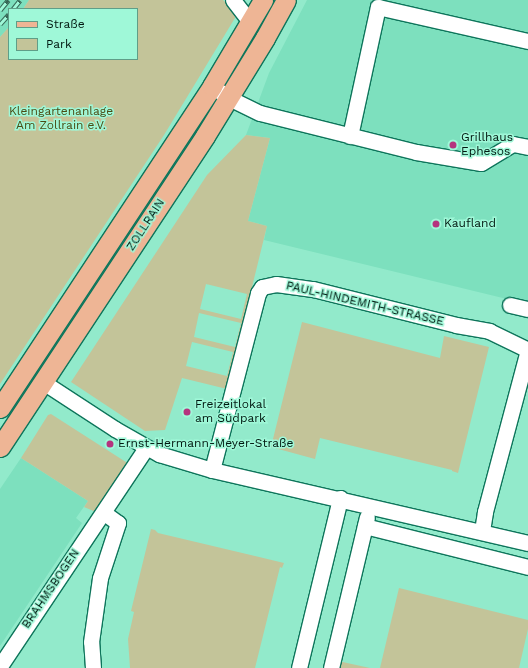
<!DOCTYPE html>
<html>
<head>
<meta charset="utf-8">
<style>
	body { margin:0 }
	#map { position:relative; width:528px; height:668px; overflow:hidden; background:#92eacb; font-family:"Work Sans",sans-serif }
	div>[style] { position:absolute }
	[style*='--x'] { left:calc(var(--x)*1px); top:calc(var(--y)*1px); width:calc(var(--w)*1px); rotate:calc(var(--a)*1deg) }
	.built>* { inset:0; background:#7de0be }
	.green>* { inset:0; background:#c3c499 }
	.roads { filter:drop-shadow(1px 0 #0e755b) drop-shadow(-1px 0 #0e755b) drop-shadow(0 1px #0e755b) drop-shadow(0 -1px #0e755b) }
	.minor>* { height:15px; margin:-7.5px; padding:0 7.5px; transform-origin:7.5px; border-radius:7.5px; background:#fff }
	.major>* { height:19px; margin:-9.5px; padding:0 9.5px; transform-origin:9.5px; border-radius:9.5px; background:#eeb595 }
	.rail>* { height:4.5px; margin-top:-2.25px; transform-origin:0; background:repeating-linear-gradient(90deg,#9ff8d8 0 9px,#366655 0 18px); box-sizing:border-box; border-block:1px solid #366655 }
	.dots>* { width:11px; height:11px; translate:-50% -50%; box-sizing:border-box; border:2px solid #9ff8d8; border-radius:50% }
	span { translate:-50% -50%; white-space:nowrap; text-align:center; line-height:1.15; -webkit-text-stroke:3px #9ff8d8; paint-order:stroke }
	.park-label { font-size:12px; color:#4b4b14 }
	.poi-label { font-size:12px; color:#001810 }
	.left { translate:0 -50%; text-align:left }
	.street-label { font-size:12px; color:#001810 }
	.legend { position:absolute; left:8px; top:8px; width:130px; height:52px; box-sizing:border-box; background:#9ff8d8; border:1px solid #5f9e88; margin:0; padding:5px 7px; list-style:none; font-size:12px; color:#001810 }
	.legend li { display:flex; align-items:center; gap:8px; height:20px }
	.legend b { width:20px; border:1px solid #5f9e88 }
</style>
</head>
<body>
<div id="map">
	<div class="built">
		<i style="clip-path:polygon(0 0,29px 0,23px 9px,9px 9px,9px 27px,0 37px)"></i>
		<i style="clip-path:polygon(307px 0,528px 0,528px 304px,264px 240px,267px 226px,248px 221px,270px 138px,246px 135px,269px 73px)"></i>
		<i style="clip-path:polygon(21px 458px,88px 501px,76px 518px,82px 523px,0 646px,0 489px)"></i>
	</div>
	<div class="green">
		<i style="clip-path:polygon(29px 0,223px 0,238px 13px,164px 135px,0 384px,0 37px,9px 27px,9px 59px,137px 59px,137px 9px,23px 9px)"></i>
		<i style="clip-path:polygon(evenodd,246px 135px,270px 138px,248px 221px,267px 226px,227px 389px,182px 378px,165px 430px,145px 431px,71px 382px,207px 175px,246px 135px,206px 284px,247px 294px,241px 319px,200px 309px,206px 284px,246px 135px,199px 313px,241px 323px,235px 347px,194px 337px,199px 313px,246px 135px,192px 342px,233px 352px,227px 376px,186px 366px,192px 342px)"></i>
		<i style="clip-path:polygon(302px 322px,440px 358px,444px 336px,489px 347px,458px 473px,452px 471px,452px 470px,320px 438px,315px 459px,271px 447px)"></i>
		<i style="clip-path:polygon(51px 414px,129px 464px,96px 512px,84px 507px,88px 501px,21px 458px,48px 415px)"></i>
		<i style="clip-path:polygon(151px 529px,155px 530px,158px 533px,284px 563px,282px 568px,280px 567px,255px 668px,130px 668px,128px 639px,134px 612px,131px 611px)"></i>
		<i style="clip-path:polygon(399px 588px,528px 620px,528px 629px,519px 668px,380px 668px)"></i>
		<i style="clip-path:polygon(338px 661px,370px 668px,337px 668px)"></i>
	</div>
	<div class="roads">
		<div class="minor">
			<i style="--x:233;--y:0;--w:29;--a:52"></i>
			<i style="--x:212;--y:86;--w:21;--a:35"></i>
			<i style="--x:229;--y:98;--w:34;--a:26"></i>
			<i style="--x:260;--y:113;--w:161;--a:14"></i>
			<i style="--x:416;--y:152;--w:66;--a:9.6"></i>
			<i style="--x:481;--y:163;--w:37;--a:-31"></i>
			<i style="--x:513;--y:144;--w:15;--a:11"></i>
			<i style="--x:350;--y:136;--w:132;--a:-77.8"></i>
			<i style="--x:378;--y:7;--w:154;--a:12.8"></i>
			<i style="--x:510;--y:305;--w:18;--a:13"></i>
			<i style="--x:43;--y:382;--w:86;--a:33.1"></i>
			<i style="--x:115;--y:429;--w:51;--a:29.6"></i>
			<i style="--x:159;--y:454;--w:55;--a:16.8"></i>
			<i style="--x:212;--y:470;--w:324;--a:13"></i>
			<i style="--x:212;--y:470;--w:183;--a:-75.4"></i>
			<i style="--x:258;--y:293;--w:7;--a:-56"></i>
			<i style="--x:262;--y:287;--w:14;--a:-12"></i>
			<i style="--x:276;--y:284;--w:37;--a:8"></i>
			<i style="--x:313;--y:289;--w:147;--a:14.1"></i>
			<i style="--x:456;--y:325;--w:34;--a:10"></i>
			<i style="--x:489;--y:331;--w:43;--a:26"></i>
			<i style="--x:528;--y:350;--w:168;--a:104.9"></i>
			<i style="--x:485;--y:512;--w:20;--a:99"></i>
			<i style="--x:365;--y:526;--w:168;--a:14.1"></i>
			<i style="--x:0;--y:666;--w:262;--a:-56.2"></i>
			<i style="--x:93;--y:668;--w:26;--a:-94"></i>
			<i style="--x:91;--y:642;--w:65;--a:-82"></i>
			<i style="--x:100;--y:578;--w:58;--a:-71.9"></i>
			<i style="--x:118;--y:523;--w:17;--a:-144"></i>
			<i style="--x:299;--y:668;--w:175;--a:-76.4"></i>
			<i style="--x:331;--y:668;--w:155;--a:-76.6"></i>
		</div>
		<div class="major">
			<i style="--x:0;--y:408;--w:386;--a:-56.6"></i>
			<i style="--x:212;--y:86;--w:100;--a:-59.3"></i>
			<i style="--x:0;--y:447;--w:372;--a:-56.6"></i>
			<i style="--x:205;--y:136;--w:115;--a:-58.5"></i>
			<i style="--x:265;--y:38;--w:43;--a:-61.1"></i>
		</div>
	</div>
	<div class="rail">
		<i style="--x:13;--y:9;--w:11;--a:-52"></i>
		<i style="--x:0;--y:10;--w:13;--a:-51"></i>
		<i style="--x:0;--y:24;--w:13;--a:-48"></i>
	</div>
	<div class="dots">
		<i style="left:453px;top:145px;background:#b5347e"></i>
		<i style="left:436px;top:224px;background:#b5347e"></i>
		<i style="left:187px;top:412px;background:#b5347e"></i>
		<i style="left:110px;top:444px;background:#b5347e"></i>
	</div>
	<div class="park-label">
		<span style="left:61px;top:119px">Kleingartenanlage<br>Am Zollrain e.V.</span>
	</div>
	<div class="poi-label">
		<span class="left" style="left:461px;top:145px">Grillhaus<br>Ephesos</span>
		<span class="left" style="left:444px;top:224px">Kaufland</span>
		<span class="left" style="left:195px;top:412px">Freizeitlokal<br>am Südpark</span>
		<span class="left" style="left:118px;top:444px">Ernst-Hermann-Meyer-Straße</span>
	</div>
	<div class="street-label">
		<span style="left:146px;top:225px;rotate:-57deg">ZOLLRAIN</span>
		<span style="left:365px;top:304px;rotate:13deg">PAUL-HINDEMITH-STRASSE</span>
		<span style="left:51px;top:589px;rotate:-56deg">BRAHMSBOGEN</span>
	</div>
	<ul class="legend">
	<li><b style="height:5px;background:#eeb595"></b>Straße</li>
	<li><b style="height:11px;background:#c3c499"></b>Park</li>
	</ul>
</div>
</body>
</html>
